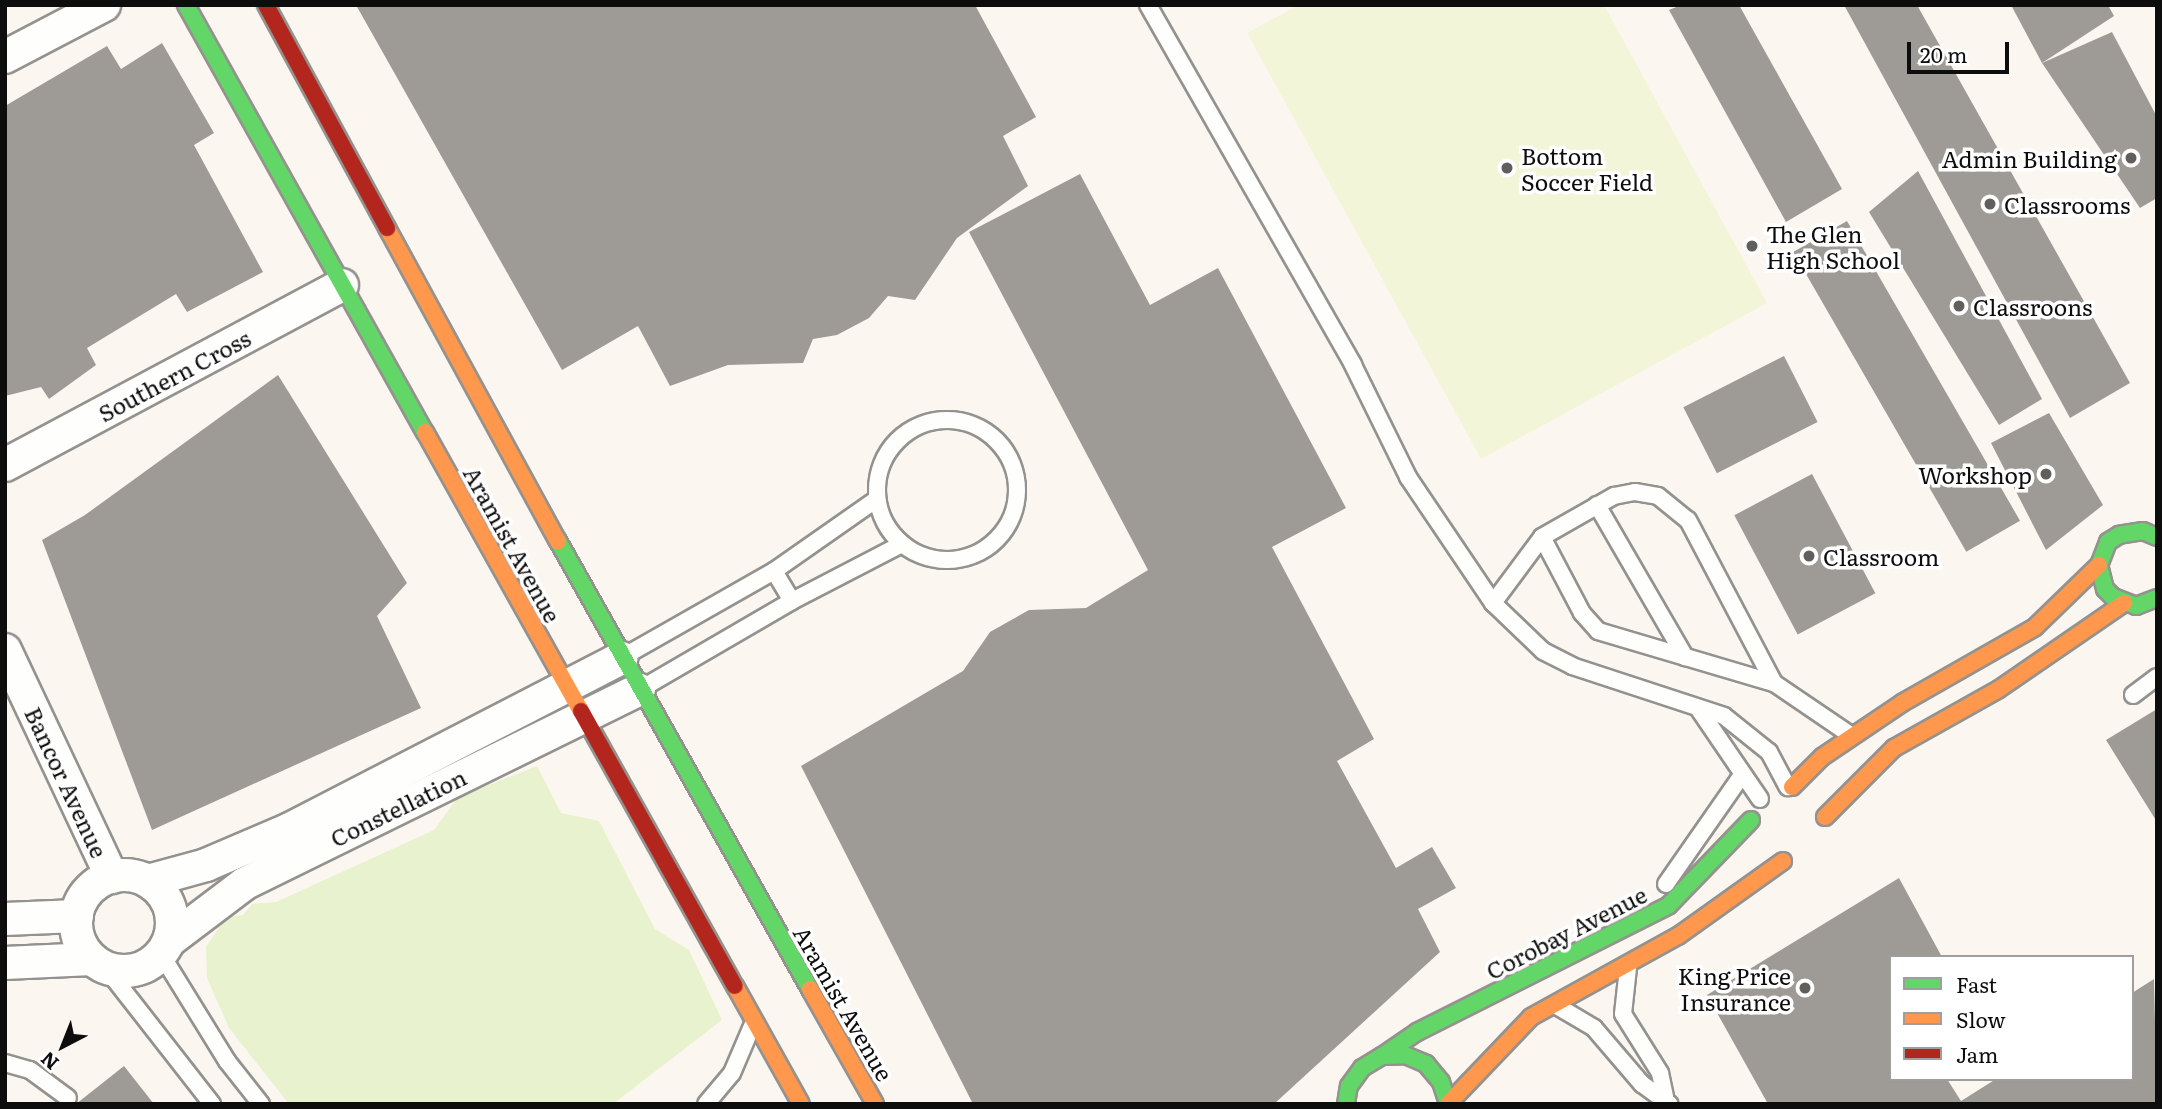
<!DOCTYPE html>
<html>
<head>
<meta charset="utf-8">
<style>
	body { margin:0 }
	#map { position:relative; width:2162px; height:1109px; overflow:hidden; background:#fbf7f0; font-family:Literata,serif }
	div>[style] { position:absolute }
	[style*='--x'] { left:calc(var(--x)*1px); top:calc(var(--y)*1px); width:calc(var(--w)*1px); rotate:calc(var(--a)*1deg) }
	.green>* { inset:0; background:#e9f2ce }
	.pitch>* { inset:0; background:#f2f5d8 }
	.building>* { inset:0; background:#9e9a96; transform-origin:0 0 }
	.roads { filter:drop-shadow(2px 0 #94928f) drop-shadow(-2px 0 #94928f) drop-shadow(0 2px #94928f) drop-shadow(0 -2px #94928f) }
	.lane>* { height:16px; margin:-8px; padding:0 8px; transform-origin:8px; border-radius:8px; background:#fefefd }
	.lane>.ring { margin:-8px; padding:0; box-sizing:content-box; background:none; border:16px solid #fefefd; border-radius:50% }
	.street>* { height:32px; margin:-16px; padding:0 16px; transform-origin:16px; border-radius:16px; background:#fefefd }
	.street>.ring { margin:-16px; padding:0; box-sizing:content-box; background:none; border:32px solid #fefefd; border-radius:50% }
	.fast>* { height:16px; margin:-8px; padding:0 8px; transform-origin:8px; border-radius:8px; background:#63d668 }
	.slow>* { height:16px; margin:-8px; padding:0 8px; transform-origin:8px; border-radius:8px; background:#ff974d }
	.jam>* { height:16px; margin:-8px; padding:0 8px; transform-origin:8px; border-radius:8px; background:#b3261e }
	.dots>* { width:19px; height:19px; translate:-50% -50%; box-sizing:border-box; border:4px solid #fff; border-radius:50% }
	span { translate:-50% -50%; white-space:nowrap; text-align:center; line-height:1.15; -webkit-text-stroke:7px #fff; paint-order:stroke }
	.poi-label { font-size:23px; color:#0d0d0d }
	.left { translate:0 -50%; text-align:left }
	.right { translate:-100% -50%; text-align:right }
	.street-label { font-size:23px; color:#0d0d0d }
	.frame { position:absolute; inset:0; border:7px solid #0d0d0d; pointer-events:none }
	.legend { position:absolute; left:1889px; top:955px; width:245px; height:126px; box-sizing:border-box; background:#fff; border:2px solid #9e9e9e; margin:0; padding:9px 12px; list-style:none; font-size:21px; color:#0d0d0d }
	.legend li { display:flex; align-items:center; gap:14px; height:35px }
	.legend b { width:35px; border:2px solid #9e9e9e }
	.north { position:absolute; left:28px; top:1011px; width:70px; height:70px; -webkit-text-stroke:5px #fff; paint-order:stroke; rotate:222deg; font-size:19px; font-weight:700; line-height:28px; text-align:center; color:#0d0d0d }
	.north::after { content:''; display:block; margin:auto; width:24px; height:32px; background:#0d0d0d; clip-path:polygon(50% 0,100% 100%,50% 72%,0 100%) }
	.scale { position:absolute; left:1907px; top:42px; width:102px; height:32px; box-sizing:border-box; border:4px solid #0d0d0d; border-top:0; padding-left:9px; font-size:21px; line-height:24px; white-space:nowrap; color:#0d0d0d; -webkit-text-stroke:5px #fff; paint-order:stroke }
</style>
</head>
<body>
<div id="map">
	<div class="green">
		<i style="clip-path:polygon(537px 766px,561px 813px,599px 821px,655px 929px,689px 950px,722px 1020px,613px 1104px,289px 1104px,229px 1028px,207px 978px,206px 947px,226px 917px,243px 915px,252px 904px,276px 902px,434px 830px,458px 797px)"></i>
	</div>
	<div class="pitch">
		<i style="clip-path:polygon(1299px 5px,1604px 5px,1767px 303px,1481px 459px,1247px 33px)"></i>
	</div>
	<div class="building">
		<i style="clip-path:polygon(356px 5px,975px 5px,1036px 117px,1003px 136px,1028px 186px,957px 238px,915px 300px,888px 296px,869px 318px,837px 335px,813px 339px,803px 363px,728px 365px,670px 386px,638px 326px,562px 370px)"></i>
		<i style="clip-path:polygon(1681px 5px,1739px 5px,1842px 189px,1786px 222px,1669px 10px)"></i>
		<i style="clip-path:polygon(1844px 5px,1917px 5px,2130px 383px,2070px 418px)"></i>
		<i style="clip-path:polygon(2011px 5px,2108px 5px,2114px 16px,2042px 63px)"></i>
		<i style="clip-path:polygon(2112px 32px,2157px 117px,2157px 198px,2140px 208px,2042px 63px)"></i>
		<i style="clip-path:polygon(162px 43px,214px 133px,194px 145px,263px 272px,187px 312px,176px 294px,87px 348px,96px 365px,49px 399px,41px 387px,5px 396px,5px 106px,107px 46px,121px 69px)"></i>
		<i style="clip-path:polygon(1918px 171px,2042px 399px,1999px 425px,1869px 212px)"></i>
		<i style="clip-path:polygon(1080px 174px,1150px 305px,1218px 268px,1346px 508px,1272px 547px,1374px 739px,1337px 761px,1396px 868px,1432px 847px,1456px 888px,1418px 909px,1440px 952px,1274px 1104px,973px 1104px,801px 766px,963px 671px,990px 632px,1029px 610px,1086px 608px,1148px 570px,969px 232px)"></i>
		<i style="left:1847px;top:221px;width:346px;height:62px;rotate:60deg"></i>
		<i style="left:1784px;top:356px;width:74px;height:113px;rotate:63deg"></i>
		<i style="clip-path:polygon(278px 375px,407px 583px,377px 616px,421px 708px,152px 830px,42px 540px,85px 515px)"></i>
		<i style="clip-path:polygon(2049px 413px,2103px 505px,2046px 550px,1991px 443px)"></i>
		<i style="left:1812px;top:474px;width:135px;height:88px;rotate:62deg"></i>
		<i style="clip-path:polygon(2157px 709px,2157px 822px,2106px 740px)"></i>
		<i style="clip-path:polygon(1899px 878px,1942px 957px,1891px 957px,1891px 1079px,1947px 1079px,1961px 1101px,1996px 1079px,2132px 1079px,2132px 993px,2154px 979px,2157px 1104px,1768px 1104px,1707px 995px)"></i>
		<i style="clip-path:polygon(124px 1066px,154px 1104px,76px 1104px)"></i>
	</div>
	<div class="roads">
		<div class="lane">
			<i style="--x:1148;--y:5;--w:414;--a:60.3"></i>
			<i style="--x:1353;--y:365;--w:125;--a:63.8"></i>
			<i style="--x:1408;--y:477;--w:152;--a:56"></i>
			<i style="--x:1493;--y:603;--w:69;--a:43.8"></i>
			<i style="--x:1543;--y:651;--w:33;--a:27"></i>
			<i style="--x:1572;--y:666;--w:160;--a:18.2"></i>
			<i style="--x:1724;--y:716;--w:58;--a:38.7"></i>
			<i style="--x:1769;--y:752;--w:40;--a:62"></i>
			<i class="ring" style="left:877px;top:420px;width:124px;height:124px"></i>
			<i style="--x:1597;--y:505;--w:176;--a:59.9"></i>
			<i style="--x:1542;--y:537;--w:86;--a:62.2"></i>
			<i style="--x:1582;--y:613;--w:24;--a:48"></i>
			<i style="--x:1598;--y:631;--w:184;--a:16.5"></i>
			<i style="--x:774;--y:571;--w:35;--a:59"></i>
			<i style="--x:1493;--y:603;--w:82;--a:-53.4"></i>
			<i style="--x:1542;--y:537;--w:83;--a:-29.7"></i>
			<i style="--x:1614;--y:496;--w:21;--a:-11"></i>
			<i style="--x:1635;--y:492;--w:23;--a:10"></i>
			<i style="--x:1658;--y:496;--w:38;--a:39"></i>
			<i style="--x:1688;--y:520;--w:184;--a:62.2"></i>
			<i style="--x:1774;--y:683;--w:94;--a:34.2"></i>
			<i style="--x:621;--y:658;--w:176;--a:-29.6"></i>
			<i style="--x:774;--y:571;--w:126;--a:-35"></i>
			<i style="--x:639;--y:690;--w:177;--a:-30.2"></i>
			<i style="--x:792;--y:601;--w:124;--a:-27.4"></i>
			<i style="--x:2133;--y:695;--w:30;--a:-37"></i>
			<i style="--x:1698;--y:708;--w:110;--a:55.7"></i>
			<i style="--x:1666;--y:884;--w:133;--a:-55.1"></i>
			<i style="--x:161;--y:954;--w:126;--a:58.3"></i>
			<i style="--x:227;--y:1061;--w:55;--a:51.7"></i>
			<i style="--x:105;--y:967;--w:174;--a:52"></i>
			<i style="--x:1628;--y:968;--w:46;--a:96.2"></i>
			<i style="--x:1623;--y:1014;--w:70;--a:57.9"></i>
			<i style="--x:1660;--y:1073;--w:25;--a:78"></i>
			<i style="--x:1557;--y:1006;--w:43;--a:30.7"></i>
			<i style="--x:1594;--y:1028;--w:74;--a:49.4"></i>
			<i style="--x:1642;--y:1084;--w:34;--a:36"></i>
			<i style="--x:5;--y:1063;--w:26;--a:16"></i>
			<i style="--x:30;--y:1070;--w:47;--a:36.4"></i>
			<i style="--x:706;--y:1104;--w:40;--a:-50"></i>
			<i style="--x:732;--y:1073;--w:51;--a:-66.9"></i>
		</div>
		<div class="street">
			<i style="--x:5;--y:57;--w:112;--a:-27.7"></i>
			<i style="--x:5;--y:465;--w:382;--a:-28.1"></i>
			<i style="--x:5;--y:650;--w:251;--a:64.8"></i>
			<i class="ring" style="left:76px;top:875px;width:64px;height:64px"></i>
			<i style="--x:148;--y:881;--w:60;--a:-15.4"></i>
			<i style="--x:206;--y:865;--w:91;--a:-23.2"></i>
			<i style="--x:290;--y:829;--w:373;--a:-27.3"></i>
			<i style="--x:5;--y:919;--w:72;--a:-2.4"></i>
			<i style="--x:169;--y:941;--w:94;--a:-37.2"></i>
			<i style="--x:244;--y:884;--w:440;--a:-26.2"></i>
			<i style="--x:5;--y:963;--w:87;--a:-2.6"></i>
		</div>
		<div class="fast">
			<i style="--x:186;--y:5;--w:489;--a:60.8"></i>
			<i style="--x:2157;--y:537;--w:15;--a:-157"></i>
			<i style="--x:2143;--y:531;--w:24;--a:171"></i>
			<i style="--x:2119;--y:535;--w:13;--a:148"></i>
			<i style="--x:2108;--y:542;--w:25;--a:111"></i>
			<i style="--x:2099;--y:565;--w:25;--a:76"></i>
			<i style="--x:2105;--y:589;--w:11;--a:45"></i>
			<i style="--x:2113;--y:597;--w:25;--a:21"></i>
			<i style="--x:2136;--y:606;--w:22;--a:-21"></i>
			<i style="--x:558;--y:541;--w:514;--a:60.64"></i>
			<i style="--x:1382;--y:1056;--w:42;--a:-34.4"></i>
			<i style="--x:1417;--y:1032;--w:282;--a:-26.7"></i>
			<i style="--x:1669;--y:905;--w:118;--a:-46"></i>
			<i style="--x:1346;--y:1104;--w:18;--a:-81"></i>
			<i style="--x:1349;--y:1086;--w:22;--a:-54"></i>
			<i style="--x:1362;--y:1068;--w:23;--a:-31"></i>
			<i style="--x:1382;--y:1056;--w:23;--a:-2"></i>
			<i style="--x:1405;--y:1055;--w:23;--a:23"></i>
			<i style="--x:1426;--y:1064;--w:23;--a:50"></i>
			<i style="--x:1441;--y:1082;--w:23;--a:72"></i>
		</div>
		<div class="slow">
			<i style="--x:387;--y:228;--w:357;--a:61.4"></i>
			<i style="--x:425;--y:432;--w:320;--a:60.8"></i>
			<i style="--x:1792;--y:787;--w:42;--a:-45"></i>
			<i style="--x:1822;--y:757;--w:97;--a:-34"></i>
			<i style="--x:1902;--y:703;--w:153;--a:-29.7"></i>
			<i style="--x:2035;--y:627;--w:89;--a:-44.1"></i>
			<i style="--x:1825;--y:817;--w:98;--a:-45"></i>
			<i style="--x:1894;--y:748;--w:120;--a:-29.3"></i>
			<i style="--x:1999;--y:689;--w:152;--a:-34.5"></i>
			<i style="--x:735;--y:986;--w:135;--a:60.8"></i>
			<i style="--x:810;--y:989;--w:132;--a:60.5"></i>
			<i style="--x:1448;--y:1104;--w:120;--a:-46.3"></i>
			<i style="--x:1531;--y:1017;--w:168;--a:-28.9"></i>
			<i style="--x:1678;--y:936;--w:129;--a:-35.5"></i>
		</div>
		<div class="jam">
			<i style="--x:266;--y:5;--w:254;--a:61.5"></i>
			<i style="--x:581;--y:711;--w:315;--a:60.8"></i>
		</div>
	</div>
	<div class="dots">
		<i style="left:2131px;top:158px;background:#605f5c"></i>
		<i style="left:1507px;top:168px;background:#605f5c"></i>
		<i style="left:1990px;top:204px;background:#605f5c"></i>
		<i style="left:1752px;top:246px;background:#605f5c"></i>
		<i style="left:1959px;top:306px;background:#605f5c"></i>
		<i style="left:2046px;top:474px;background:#605f5c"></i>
		<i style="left:1809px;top:556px;background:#605f5c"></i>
		<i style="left:1805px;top:988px;background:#605f5c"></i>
	</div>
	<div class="poi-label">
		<span class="left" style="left:1521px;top:168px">Bottom<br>Soccer Field</span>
		<span class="right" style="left:2117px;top:158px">Admin Building</span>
		<span class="left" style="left:2004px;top:204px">Classrooms</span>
		<span class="left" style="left:1766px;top:246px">The Glen<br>High School</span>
		<span class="left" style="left:1973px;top:306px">Classroons</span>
		<span class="right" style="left:2032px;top:474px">Workshop</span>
		<span class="left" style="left:1823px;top:556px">Classroom</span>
		<span class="right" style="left:1791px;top:988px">King Price<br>Insurance</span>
	</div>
	<div class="street-label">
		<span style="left:174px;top:375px;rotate:-28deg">Southern Cross</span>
		<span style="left:513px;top:544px;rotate:61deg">Aramist Avenue</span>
		<span style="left:67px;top:782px;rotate:65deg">Bancor Avenue</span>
		<span style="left:398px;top:807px;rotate:-26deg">Constellation</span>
		<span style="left:1566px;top:932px;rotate:-27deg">Corobay Avenue</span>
		<span style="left:844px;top:1003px;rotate:60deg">Aramist Avenue</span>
	</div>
	<div class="frame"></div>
	<ul class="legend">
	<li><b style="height:9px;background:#63d668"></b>Fast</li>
	<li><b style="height:9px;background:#ff974d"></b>Slow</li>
	<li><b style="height:9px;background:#b3261e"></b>Jam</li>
	</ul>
	<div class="north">N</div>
	<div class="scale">20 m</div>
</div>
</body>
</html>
